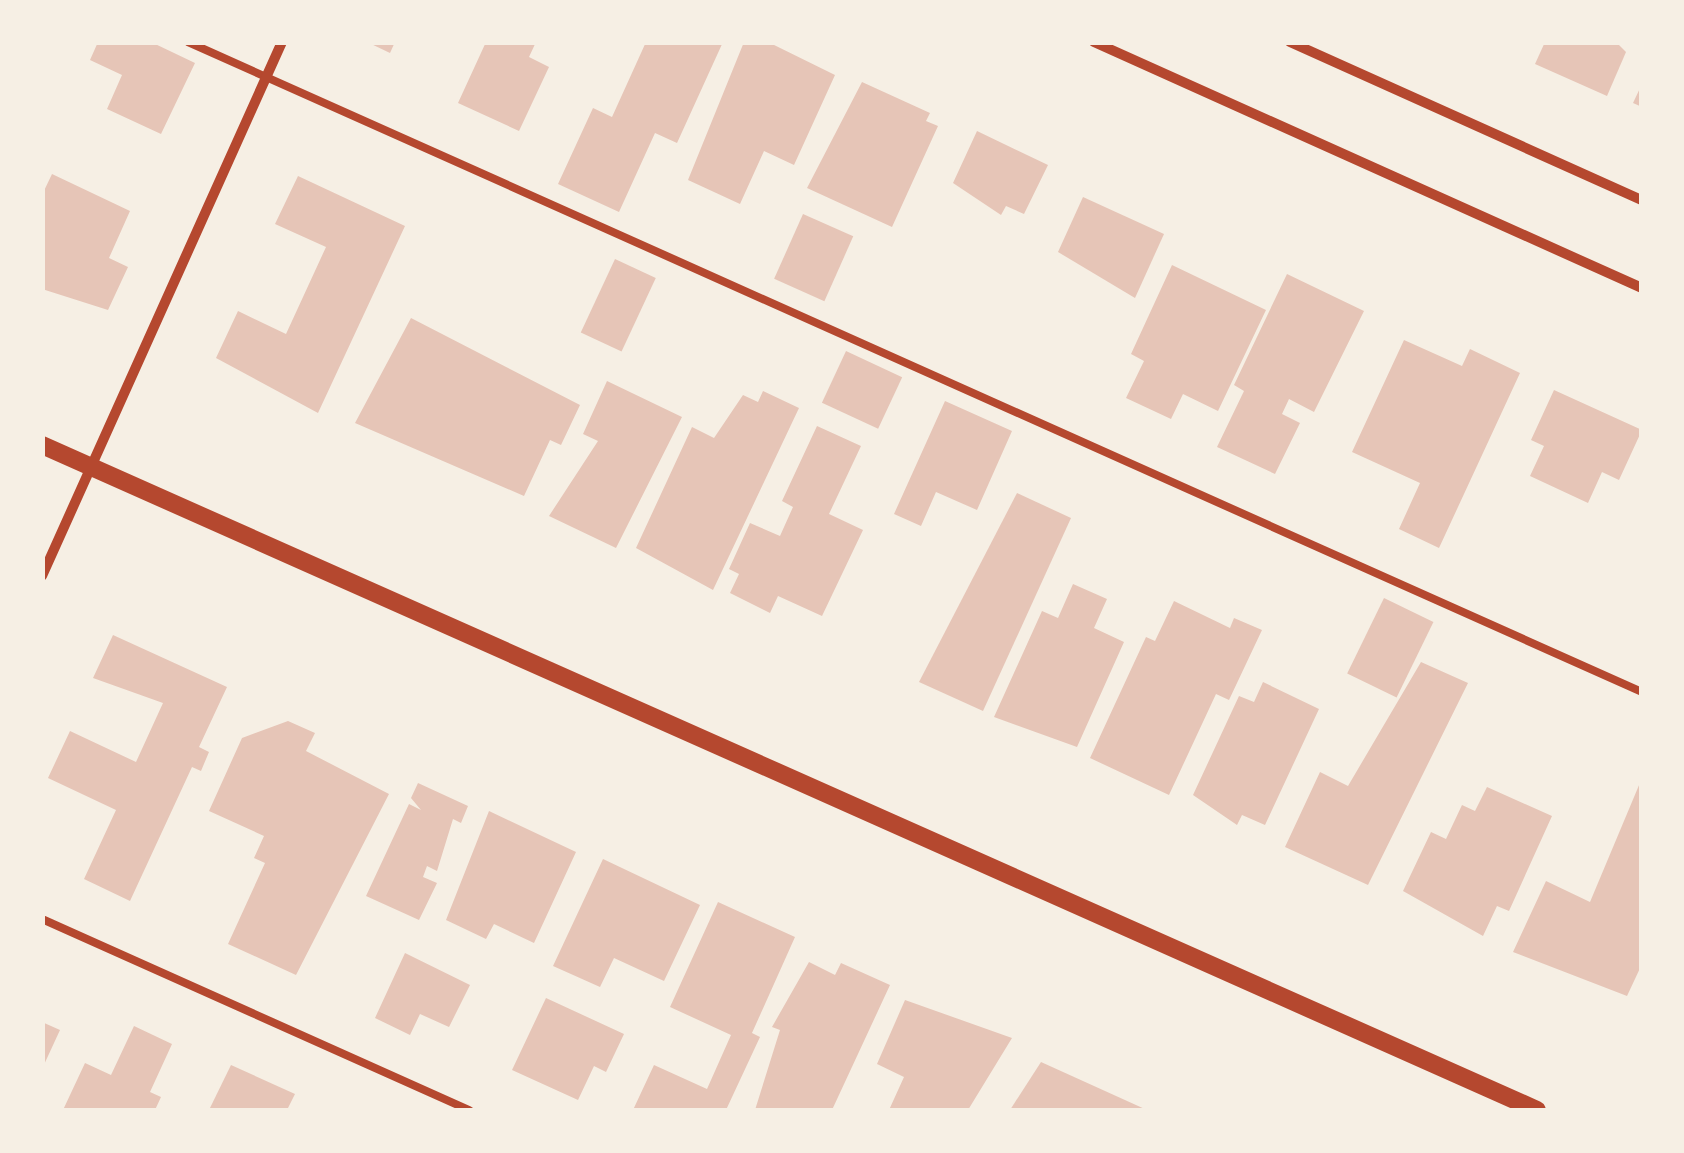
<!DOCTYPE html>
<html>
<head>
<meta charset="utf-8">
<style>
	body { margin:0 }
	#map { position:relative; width:1684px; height:1153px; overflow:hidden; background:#f6efe4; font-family:"Space Grotesk",sans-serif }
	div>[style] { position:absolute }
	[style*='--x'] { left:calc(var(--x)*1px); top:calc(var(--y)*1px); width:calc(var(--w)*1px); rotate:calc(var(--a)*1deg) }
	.building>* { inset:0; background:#e6c5b7; transform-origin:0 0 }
	.service>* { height:8px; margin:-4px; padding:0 4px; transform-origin:4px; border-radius:4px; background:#b5482f }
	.minor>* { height:10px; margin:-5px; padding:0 5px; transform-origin:5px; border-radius:5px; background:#b5482f }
	.tertiary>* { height:18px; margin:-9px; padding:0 9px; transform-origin:9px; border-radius:9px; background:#b5482f }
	span { translate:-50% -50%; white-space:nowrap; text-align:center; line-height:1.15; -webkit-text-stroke:8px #f6efe4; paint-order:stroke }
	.frame { position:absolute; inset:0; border:45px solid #f6efe4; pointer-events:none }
</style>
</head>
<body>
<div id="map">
	<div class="building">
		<i style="clip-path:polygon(98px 42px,151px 42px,195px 63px,161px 134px,107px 109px,122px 75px,90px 60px)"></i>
		<i style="clip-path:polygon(367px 42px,395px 42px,390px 53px)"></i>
		<i style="clip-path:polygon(486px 42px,536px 42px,529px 57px,549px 67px,519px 131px,458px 103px)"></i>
		<i style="clip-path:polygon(646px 42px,723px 42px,677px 143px,655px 133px,619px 212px,558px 184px,593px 108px,612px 117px)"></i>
		<i style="clip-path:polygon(744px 42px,768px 42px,835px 75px,794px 165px,764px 151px,740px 204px,688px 180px)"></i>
		<i style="clip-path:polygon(1545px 42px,1616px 42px,1626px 52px,1607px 96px,1535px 64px)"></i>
		<i style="clip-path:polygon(862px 82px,930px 113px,926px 121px,938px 126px,892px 227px,807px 188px)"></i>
		<i style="clip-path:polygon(1642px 84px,1642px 107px,1633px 103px)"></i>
		<i style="clip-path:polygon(977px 131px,1048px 165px,1024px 214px,1006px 206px,1001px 215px,953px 183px)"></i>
		<i style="clip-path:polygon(52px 174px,130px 211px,109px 258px,128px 267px,108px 310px,42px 289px,42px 195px)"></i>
		<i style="clip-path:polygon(298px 176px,405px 226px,318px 413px,216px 358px,238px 311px,286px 334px,326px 247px,275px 224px)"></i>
		<i style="clip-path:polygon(1083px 197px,1164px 234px,1135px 298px,1058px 252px)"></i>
		<i style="left:803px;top:214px;width:55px;height:71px;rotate:24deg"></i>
		<i style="left:615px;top:259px;width:45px;height:81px;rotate:25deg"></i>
		<i style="clip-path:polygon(1172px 265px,1266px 310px,1218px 411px,1183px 394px,1171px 419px,1126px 398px,1144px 361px,1131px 354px)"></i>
		<i style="clip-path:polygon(1287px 274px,1364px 311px,1314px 412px,1289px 399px,1282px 414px,1300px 423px,1275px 474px,1217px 447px,1244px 391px,1234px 385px)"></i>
		<i style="clip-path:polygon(411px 318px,580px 405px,561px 445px,550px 440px,524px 496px,355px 423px)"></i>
		<i style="clip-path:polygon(1404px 340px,1462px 366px,1470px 349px,1520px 373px,1439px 548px,1399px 529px,1420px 483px,1352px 452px)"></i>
		<i style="left:846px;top:351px;width:62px;height:57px;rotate:25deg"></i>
		<i style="clip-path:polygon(607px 381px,682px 417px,616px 548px,549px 516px,598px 441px,583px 434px)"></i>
		<i style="clip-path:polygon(1554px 390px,1642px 430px,1619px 480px,1602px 472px,1588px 503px,1530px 476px,1544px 446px,1531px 440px)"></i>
		<i style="clip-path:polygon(763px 391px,799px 408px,713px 590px,636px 548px,692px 427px,714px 438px,743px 395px,758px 402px)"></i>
		<i style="clip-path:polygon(945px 401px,1012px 431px,977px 510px,936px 492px,921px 526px,894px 514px)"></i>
		<i style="clip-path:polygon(817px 426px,861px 446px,829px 514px,863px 530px,822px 616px,778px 596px,770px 613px,730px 593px,739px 574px,729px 569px,750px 523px,780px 536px,793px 507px,782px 501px)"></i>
		<i style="clip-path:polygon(1017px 493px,1071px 518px,983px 711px,919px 682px)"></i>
		<i style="clip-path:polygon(1073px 584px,1107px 599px,1094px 628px,1124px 642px,1077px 747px,994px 717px,1042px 611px,1058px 618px)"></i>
		<i style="left:1384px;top:598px;width:55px;height:84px;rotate:26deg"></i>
		<i style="clip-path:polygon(1174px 601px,1230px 628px,1234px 618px,1262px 630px,1229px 700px,1216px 694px,1169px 795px,1090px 758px,1146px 637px,1155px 641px)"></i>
		<i style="clip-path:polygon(113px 635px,227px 687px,199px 747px,209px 752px,201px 771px,192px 767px,130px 901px,84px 879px,116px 810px,48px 778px,70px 731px,136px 762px,163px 703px,93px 678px)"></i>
		<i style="clip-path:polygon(1421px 662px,1468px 683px,1368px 885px,1285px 847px,1320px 772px,1348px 786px)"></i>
		<i style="clip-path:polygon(1263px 682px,1319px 709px,1265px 825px,1242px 815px,1237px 825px,1193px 795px,1239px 696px,1254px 702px)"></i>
		<i style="clip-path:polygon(288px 721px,315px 733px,306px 751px,389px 794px,296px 975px,228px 944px,265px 863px,254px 858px,264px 836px,209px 811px,242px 738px)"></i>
		<i style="clip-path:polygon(1642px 778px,1642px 964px,1627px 996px,1513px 952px,1546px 881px,1590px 902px)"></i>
		<i style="clip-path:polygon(418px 783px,468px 806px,461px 823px,453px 819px,437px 871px,427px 866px,423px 877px,437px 883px,419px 920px,366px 896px,409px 804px,421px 810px,411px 798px)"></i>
		<i style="clip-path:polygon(1487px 787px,1552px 816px,1509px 911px,1497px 906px,1483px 936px,1403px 891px,1431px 832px,1446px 839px,1462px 805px,1475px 811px)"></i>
		<i style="clip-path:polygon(489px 811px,576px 852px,534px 943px,494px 924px,486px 939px,446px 920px)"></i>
		<i style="clip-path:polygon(603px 859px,700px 905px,664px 981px,614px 958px,600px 987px,553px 966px)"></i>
		<i style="clip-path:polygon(718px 902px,795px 937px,752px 1033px,760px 1037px,726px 1110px,633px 1110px,654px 1065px,707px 1089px,731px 1035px,670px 1007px)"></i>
		<i style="clip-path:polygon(405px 953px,470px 985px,449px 1027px,420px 1014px,410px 1035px,375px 1018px)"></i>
		<i style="clip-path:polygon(809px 962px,835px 975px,841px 963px,890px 985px,832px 1110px,755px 1110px,780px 1030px,772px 1027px)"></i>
		<i style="clip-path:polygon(546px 998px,624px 1034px,606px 1072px,594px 1066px,578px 1100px,512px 1070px)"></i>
		<i style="clip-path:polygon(905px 1000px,1012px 1038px,968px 1110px,889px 1110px,904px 1077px,877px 1064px)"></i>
		<i style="clip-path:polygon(42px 1022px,60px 1030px,42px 1069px)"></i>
		<i style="clip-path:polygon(134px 1026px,172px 1044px,150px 1092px,161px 1097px,155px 1110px,63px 1110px,85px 1063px,111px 1075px)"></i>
		<i style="clip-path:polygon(1041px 1062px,1147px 1110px,1010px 1110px)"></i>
		<i style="clip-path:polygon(231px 1065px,295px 1094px,287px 1110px,209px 1110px)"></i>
	</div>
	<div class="service">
		<i style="--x:188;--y:42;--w:1593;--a:24.09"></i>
		<i style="--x:42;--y:919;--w:468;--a:24.1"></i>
	</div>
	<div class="minor">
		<i style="--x:1094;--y:42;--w:601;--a:24.18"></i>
		<i style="--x:1290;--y:42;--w:386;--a:24.2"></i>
		<i style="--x:42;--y:576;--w:585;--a:-65.8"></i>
	</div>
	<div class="tertiary">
		<i style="--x:42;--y:445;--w:1636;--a:23.98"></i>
	</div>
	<div class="frame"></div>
</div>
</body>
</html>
